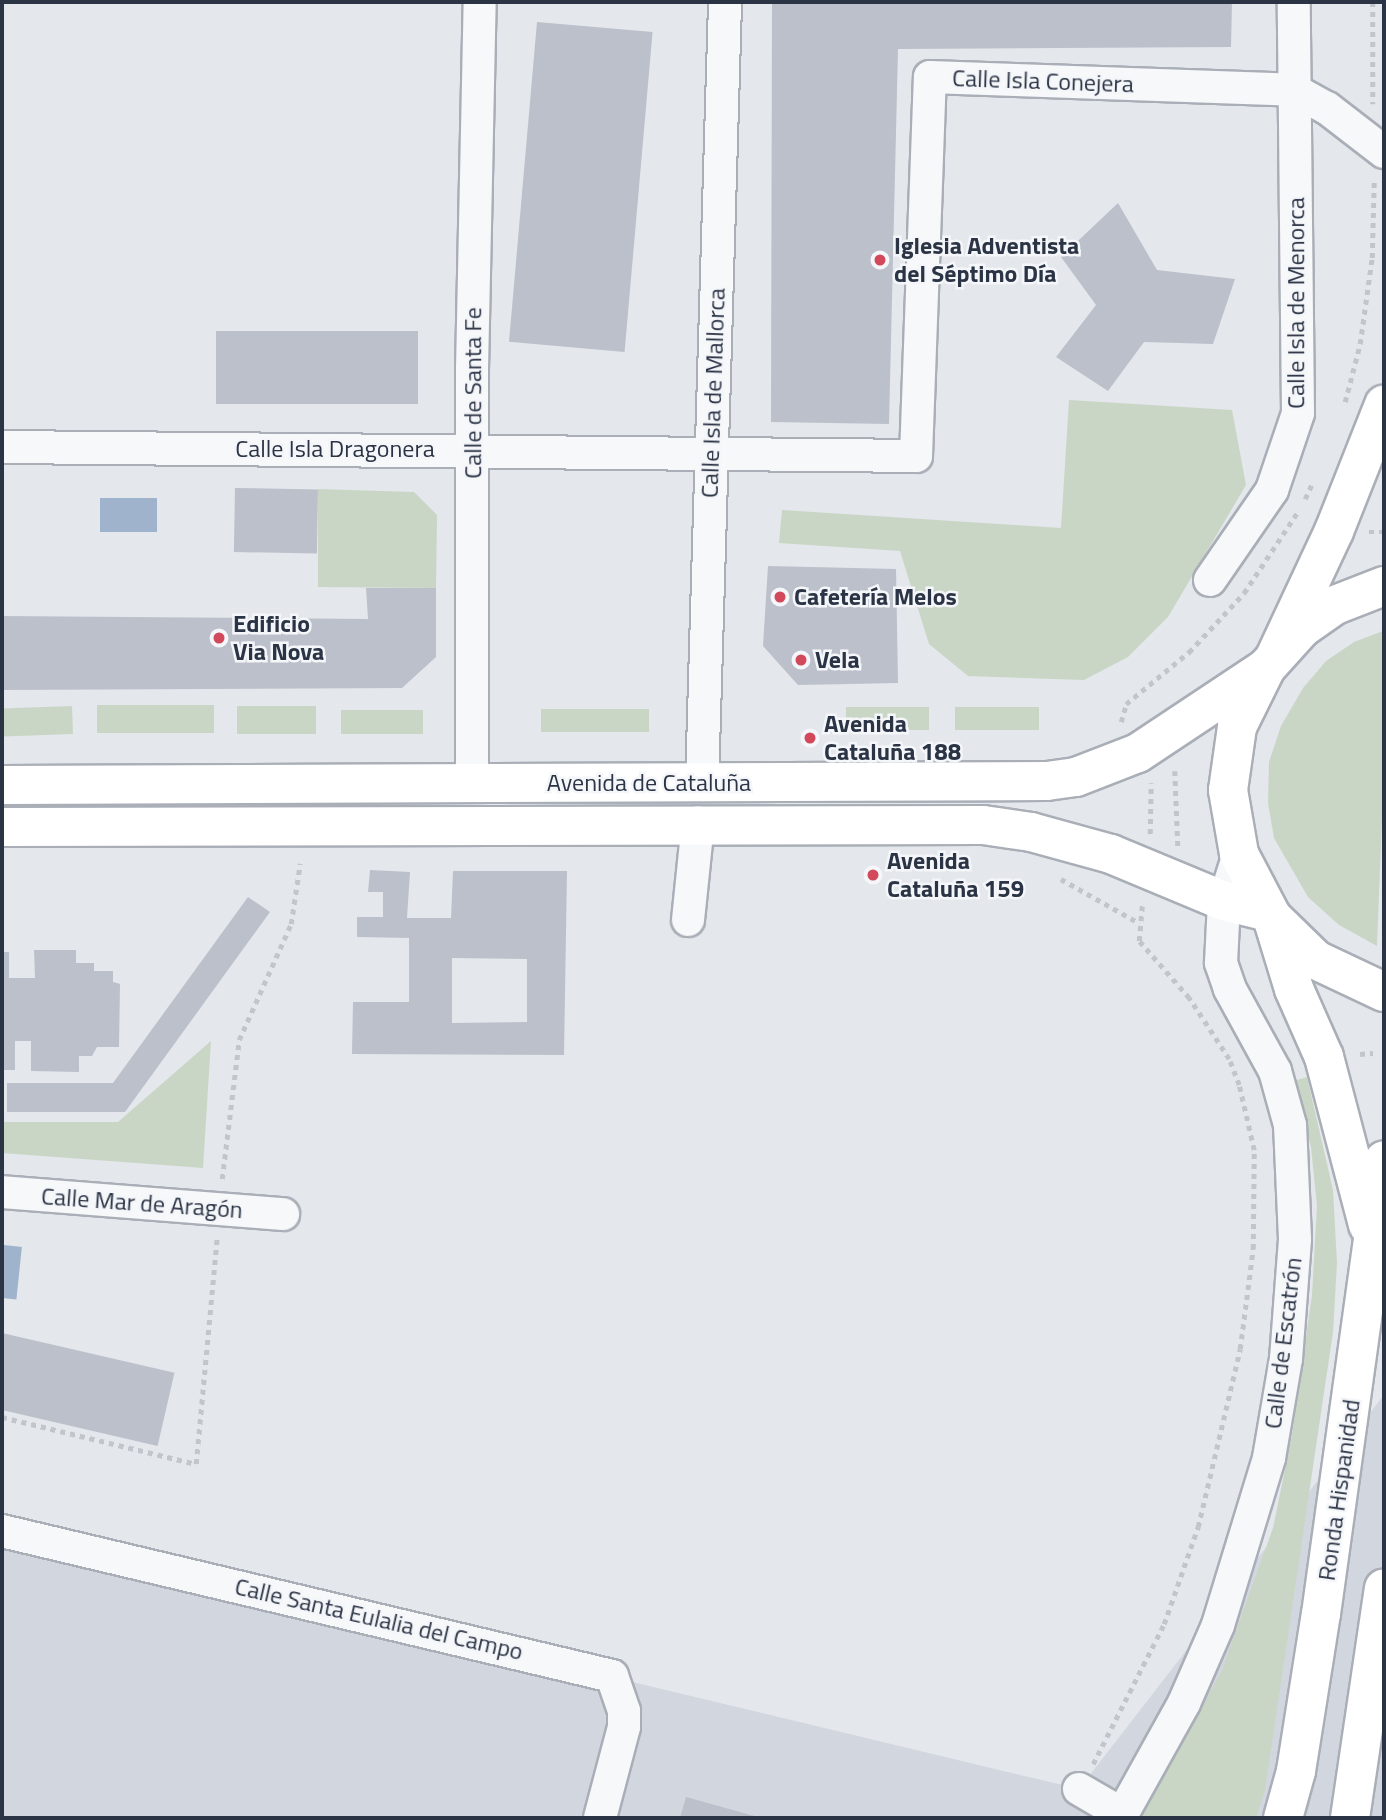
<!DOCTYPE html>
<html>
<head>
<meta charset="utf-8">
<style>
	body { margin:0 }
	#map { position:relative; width:1386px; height:1820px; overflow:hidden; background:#e4e7ec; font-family:"Titillium Web",sans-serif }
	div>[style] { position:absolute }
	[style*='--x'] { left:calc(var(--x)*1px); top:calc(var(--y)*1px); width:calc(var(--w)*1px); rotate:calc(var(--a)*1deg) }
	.built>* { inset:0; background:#d2d6de }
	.green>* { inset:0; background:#c9d6c5; transform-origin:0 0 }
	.water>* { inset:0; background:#9fb4cc; transform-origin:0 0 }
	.building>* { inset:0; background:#bbc0ca; transform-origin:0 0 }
	.path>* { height:4.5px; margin-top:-2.25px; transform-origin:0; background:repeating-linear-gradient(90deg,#c2c5cb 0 5px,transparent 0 10px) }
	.roads { filter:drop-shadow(2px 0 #a9aeb7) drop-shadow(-2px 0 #a9aeb7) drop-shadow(0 2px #a9aeb7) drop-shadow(0 -2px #a9aeb7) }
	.minor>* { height:32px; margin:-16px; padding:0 16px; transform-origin:16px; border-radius:16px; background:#f7f8fa }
	.major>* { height:38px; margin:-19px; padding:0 19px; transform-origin:19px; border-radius:19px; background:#fff }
	.highway>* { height:38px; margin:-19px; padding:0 19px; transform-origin:19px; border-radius:19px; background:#fff }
	.dots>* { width:19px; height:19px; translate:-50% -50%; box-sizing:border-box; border:4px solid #f4f6f9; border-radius:50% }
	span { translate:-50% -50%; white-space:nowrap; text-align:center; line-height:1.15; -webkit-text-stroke:5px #f4f6f9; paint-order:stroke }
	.street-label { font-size:24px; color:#2b3445 }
	.poi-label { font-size:24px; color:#2b3445; font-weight:700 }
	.left { translate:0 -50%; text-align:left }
	.frame { position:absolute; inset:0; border:4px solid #2b3445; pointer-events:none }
</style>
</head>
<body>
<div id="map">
	<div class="built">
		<i style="clip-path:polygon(1384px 1395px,1384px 1818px,2px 1818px,2px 1531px,1079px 1789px)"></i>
	</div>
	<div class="green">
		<i style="clip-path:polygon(1069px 400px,1232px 410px,1246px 485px,1168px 617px,1128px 657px,1084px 680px,968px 676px,929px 644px,900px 551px,779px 543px,782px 510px,1061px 528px)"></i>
		<i style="clip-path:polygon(318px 489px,414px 492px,437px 515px,436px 588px,318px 587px)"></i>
		<i style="clip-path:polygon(1383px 631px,1384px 767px,1377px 946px,1339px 925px,1308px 897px,1274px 838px,1268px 803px,1269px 762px,1281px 726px,1303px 688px,1326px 661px,1354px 642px)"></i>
		<i style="left:214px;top:705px;width:28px;height:117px;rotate:90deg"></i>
		<i style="left:72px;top:706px;width:28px;height:70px;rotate:88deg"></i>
		<i style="left:237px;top:706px;width:79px;height:28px"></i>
		<i style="left:846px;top:707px;width:83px;height:23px"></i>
		<i style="left:955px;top:707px;width:84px;height:23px"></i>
		<i style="left:541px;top:709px;width:108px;height:23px"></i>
		<i style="left:341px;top:710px;width:82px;height:24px"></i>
		<i style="clip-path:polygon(211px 1041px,203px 1168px,2px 1153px,2px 1122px,118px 1122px)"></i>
		<i style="clip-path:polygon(1307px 1077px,1333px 1190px,1337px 1263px,1333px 1332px,1265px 1790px,1256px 1818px,1141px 1818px,1222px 1670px,1273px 1528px,1292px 1435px,1312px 1295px,1317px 1206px,1311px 1147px,1294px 1081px)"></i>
	</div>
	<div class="water">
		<i style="left:157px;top:498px;width:34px;height:57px;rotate:90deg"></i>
		<i style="left:4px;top:1245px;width:18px;height:53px;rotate:6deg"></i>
	</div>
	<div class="building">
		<i style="clip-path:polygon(772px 2px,1232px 2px,1231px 47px,898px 49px,889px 424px,771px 422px)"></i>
		<i style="left:537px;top:22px;width:116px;height:321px;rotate:5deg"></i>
		<i style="clip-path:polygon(1118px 203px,1157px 270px,1235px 279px,1213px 344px,1144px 342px,1108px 391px,1056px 357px,1096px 305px,1061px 257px)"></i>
		<i style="left:216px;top:331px;width:202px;height:73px"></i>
		<i style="left:235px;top:488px;width:83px;height:64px;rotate:1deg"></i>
		<i style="clip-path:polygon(768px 566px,896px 569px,898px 683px,798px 685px,763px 646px)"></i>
		<i style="clip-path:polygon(366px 588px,436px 588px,436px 657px,402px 688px,2px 690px,2px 616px,368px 619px)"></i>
		<i style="clip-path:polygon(evenodd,370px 870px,410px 872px,407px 918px,451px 918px,453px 871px,567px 871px,564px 1055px,352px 1054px,353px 1002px,409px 1002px,409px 938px,357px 937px,357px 917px,383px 917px,383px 892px,368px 892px,370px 870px,452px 958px,527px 959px,527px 1022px,452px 1023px,452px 958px)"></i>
		<i style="clip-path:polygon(248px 897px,270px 912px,125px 1112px,7px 1112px,7px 1083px,113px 1083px)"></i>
		<i style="clip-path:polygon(34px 950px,76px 950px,76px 963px,94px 963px,94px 971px,113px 971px,113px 982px,120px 984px,119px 1047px,97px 1047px,92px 1056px,79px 1056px,79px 1072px,31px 1071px,31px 1041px,15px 1041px,15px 1070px,2px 1070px,2px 952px,9px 952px,9px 978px,35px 978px)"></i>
		<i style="left:2px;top:1333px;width:177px;height:75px;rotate:13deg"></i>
		<i style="clip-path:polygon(686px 1797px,758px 1817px,758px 1818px,680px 1818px)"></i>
	</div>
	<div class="path">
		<i style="--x:1373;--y:2;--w:102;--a:90"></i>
		<i style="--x:1345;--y:402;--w:60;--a:-75.5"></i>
		<i style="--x:1360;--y:344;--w:87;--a:-82.1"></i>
		<i style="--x:1372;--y:258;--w:79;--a:-88.5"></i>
		<i style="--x:1305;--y:499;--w:19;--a:-65"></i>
		<i style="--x:1369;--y:532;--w:15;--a:0"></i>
		<i style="--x:1121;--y:722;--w:19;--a:-74"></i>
		<i style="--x:1126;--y:704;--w:82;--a:-39.5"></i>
		<i style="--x:1189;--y:652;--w:81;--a:-47"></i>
		<i style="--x:1244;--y:593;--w:96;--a:-56.5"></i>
		<i style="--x:1175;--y:771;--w:75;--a:87.7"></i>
		<i style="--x:1150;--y:834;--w:51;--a:-88.9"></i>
		<i style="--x:1061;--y:879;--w:90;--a:29.4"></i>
		<i style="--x:1360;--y:1054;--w:13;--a:-4"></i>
		<i style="--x:222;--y:1179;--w:140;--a:-83"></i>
		<i style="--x:239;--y:1040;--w:127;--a:-65.9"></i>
		<i style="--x:291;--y:924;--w:61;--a:-81.5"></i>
		<i style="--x:2;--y:1417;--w:200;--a:13.6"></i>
		<i style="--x:196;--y:1464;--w:226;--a:-84.7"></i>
		<i style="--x:1093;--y:1764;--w:157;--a:-63.1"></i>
		<i style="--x:1164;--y:1624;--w:103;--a:-70.7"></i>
		<i style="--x:1198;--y:1527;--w:183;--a:-76.7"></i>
		<i style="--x:1240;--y:1349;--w:101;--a:-82.6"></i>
		<i style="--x:1253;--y:1249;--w:99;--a:-89.4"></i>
		<i style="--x:1254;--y:1150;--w:67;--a:-103"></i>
		<i style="--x:1239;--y:1085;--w:28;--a:-111"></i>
		<i style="--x:1229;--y:1059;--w:73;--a:-123.3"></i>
		<i style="--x:1189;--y:998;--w:76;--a:-131.3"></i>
		<i style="--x:1139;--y:941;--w:36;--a:-85"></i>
	</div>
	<div class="roads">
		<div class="minor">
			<i style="--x:2;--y:447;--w:914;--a:0.56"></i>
			<i style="--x:916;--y:456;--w:379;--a:-87.9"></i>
			<i style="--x:930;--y:77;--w:364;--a:2"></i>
			<i style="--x:1294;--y:90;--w:38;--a:29"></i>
			<i style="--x:1327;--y:108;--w:72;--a:37.7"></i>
			<i style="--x:1210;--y:580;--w:109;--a:-55.4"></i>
			<i style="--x:1272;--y:490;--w:81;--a:-71.3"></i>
			<i style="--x:1298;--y:413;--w:411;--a:-90.6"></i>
			<i style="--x:702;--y:783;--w:781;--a:-88.31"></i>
			<i style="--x:472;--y:785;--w:416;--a:-90"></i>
			<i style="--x:472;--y:369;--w:367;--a:-88.8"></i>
			<i style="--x:688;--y:920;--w:98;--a:-84.1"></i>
			<i style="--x:2;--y:1192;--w:282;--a:4.5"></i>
			<i style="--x:2;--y:1531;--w:627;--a:13.37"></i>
			<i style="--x:612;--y:1676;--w:37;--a:71"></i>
			<i style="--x:624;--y:1711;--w:16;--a:90"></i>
			<i style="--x:624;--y:1727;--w:94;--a:104.8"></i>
			<i style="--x:1079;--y:1789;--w:50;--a:30.2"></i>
			<i style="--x:1120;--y:1818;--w:132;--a:-60.9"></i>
			<i style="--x:1184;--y:1703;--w:85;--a:-66.4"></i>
			<i style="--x:1218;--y:1625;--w:175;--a:-73"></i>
			<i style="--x:1269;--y:1458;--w:100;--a:-80.3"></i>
			<i style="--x:1286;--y:1359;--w:120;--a:-85.7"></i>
			<i style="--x:1295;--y:1239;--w:114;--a:-92.5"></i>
			<i style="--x:1290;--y:1125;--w:56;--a:-105.5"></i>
			<i style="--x:1275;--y:1071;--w:94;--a:-118.8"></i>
			<i style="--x:1230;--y:989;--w:28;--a:-109"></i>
			<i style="--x:1221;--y:963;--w:62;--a:-87.2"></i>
			<i style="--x:1224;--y:901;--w:49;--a:-72.3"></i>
		</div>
		<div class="major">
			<i style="--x:1384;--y:586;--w:53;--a:158.8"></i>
			<i style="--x:1335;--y:605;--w:40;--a:145.1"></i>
			<i style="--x:1302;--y:628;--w:54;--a:132"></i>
			<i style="--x:1266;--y:668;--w:66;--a:116.2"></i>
			<i style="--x:1237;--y:727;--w:64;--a:98.1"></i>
			<i style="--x:1228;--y:790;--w:65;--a:80.2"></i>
			<i style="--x:1239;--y:854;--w:71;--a:62.4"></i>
			<i style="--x:1272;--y:917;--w:62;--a:44.3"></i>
			<i style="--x:1316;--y:960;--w:75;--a:25.2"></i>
			<i style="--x:2;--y:785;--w:1045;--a:-0.22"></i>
			<i style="--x:1047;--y:781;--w:29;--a:-8"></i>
			<i style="--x:1076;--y:777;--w:66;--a:-21.2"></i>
			<i style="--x:1138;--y:753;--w:154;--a:-33.6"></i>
			<i style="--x:2;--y:827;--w:981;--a:-0.12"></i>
			<i style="--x:983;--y:825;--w:49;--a:8.3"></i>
			<i style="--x:1031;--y:832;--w:83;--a:15.4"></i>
			<i style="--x:1111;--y:854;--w:122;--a:22.6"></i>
			<i style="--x:1224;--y:901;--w:45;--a:14"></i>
		</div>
		<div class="highway">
			<i style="--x:1275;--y:657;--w:139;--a:-64.9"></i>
			<i style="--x:1334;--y:531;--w:136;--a:-68.4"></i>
			<i style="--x:1272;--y:917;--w:75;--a:73"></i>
			<i style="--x:1294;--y:989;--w:74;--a:66.2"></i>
			<i style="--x:1324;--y:1057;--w:174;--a:75.3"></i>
			<i style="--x:1283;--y:1818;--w:49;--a:-74.5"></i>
			<i style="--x:1296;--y:1771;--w:159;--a:-81"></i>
			<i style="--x:1321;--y:1614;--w:458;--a:-82.1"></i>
			<i style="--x:1350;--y:1818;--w:232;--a:-81.6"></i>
		</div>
	</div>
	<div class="dots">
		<i style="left:880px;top:260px;background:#d1495b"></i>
		<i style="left:780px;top:597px;background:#d1495b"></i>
		<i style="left:219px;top:638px;background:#d1495b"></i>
		<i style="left:801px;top:660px;background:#d1495b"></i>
		<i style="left:810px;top:738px;background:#d1495b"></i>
		<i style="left:873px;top:875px;background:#d1495b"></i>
	</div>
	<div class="street-label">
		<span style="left:1043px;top:81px;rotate:2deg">Calle Isla Conejera</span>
		<span style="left:1296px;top:303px;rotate:-90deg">Calle Isla de Menorca</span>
		<span style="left:473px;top:393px;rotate:-90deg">Calle de Santa Fe</span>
		<span style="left:713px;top:393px;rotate:-88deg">Calle Isla de Mallorca</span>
		<span style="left:335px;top:449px">Calle Isla Dragonera</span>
		<span style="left:649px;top:783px">Avenida de Cataluña</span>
		<span style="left:142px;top:1203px;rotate:4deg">Calle Mar de Aragón</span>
		<span style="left:1283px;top:1343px;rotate:-83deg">Calle de Escatrón</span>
		<span style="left:1339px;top:1490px;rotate:-82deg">Ronda Hispanidad</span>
		<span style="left:379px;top:1619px;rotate:13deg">Calle Santa Eulalia del Campo</span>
	</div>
	<div class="poi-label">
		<span class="left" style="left:894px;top:260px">Iglesia Adventista<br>del Séptimo Día</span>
		<span class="left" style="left:794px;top:597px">Cafetería Melos</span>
		<span class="left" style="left:233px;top:638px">Edificio<br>Via Nova</span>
		<span class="left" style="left:815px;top:660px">Vela</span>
		<span class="left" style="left:824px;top:738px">Avenida<br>Cataluña 188</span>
		<span class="left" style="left:887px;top:875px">Avenida<br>Cataluña 159</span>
	</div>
	<div class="frame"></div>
</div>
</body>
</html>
